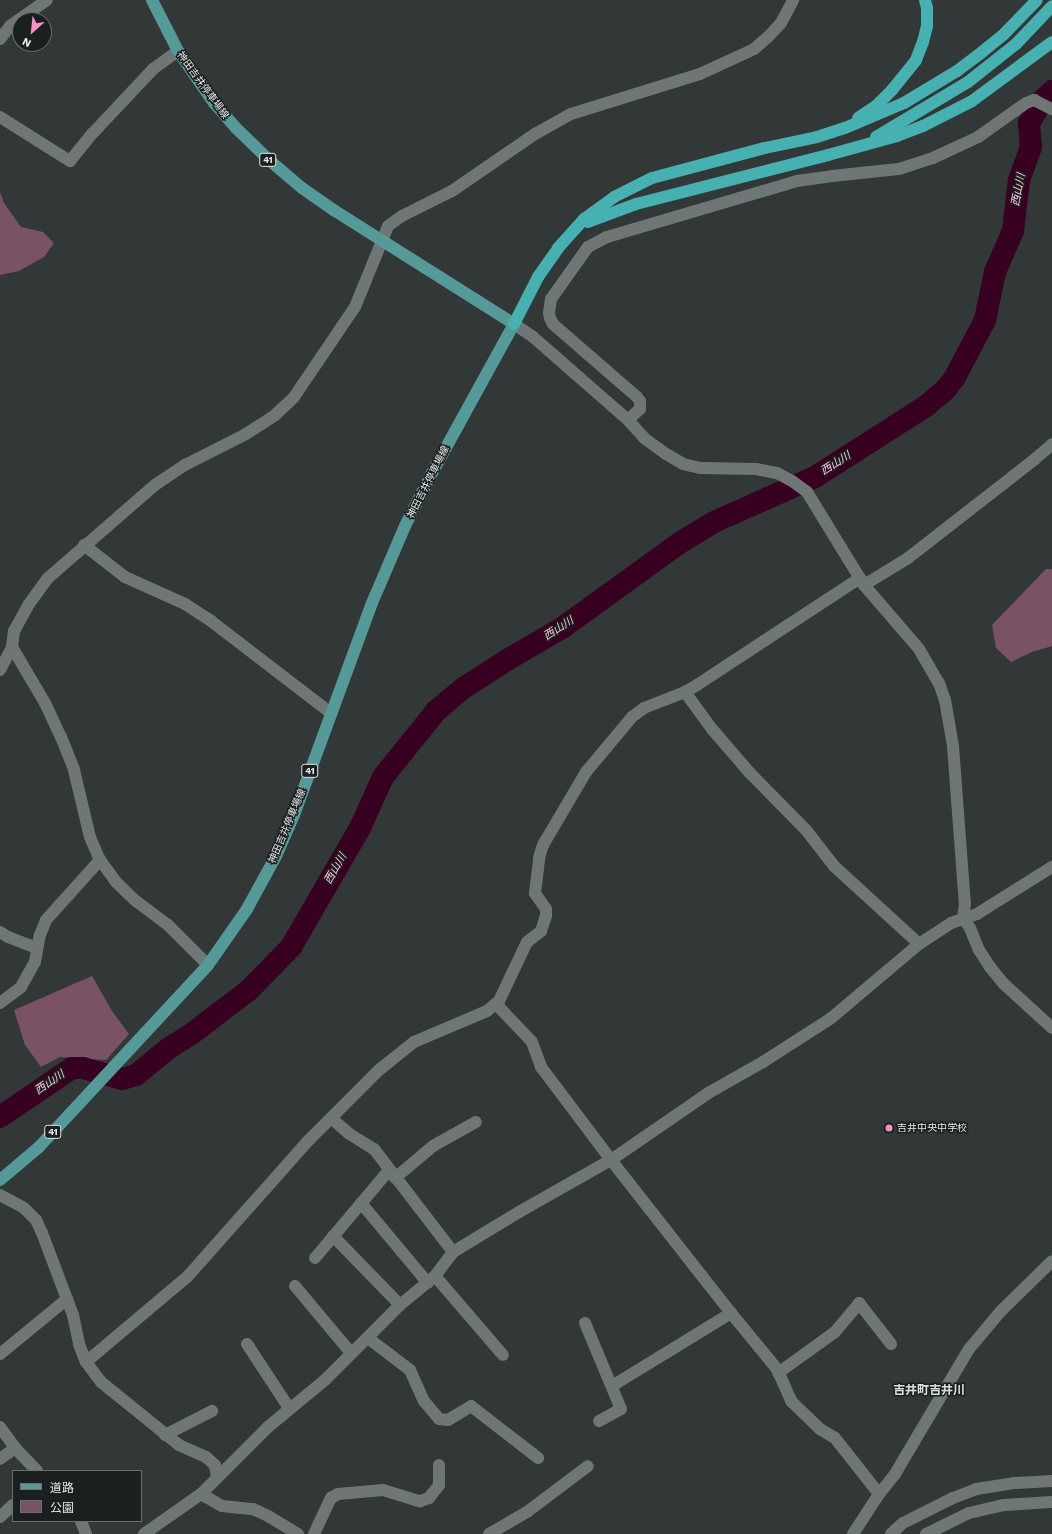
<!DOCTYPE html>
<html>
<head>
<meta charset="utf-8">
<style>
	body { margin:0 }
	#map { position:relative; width:1052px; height:1534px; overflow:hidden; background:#323838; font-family:"Work Sans","Noto Sans JP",sans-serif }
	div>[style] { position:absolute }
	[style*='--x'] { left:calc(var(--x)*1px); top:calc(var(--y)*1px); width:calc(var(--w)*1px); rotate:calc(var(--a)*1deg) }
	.green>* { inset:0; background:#7a5265 }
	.river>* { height:22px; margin:-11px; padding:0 11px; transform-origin:11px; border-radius:11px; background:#370020 }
	.minor>* { height:12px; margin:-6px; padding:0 6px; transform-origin:6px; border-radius:6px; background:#6f7676 }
	.major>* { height:12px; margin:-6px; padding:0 6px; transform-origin:6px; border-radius:6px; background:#569999 }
	.highway>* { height:12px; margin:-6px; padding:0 6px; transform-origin:6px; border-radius:6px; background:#46b1b0 }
	.dots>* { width:11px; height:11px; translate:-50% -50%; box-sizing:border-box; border:2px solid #1c1f1f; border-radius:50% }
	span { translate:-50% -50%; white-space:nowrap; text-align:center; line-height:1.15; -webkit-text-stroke:3px #1c1f1f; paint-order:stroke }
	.shield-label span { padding:1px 3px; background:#1c1f1f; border:1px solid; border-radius:3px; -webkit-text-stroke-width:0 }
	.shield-label { font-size:9px; color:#e3e7e7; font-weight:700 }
	.street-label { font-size:10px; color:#e3e7e7 }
	.poi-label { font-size:10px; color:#e3e7e7 }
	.left { translate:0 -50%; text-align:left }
	.water-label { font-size:11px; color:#fec2dd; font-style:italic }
	.quarter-label { font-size:12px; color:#d8e0df; font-weight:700 }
	.legend { position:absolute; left:12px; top:1470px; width:130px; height:52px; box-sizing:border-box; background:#1c1f1f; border:1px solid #6c6f6f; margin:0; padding:5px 7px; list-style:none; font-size:12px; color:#e3e7e7 }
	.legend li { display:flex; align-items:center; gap:8px; height:20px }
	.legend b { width:20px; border:1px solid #6c6f6f }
	.north { position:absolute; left:12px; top:12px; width:40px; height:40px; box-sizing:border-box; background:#1c1f1f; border:1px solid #6c6f6f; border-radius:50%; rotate:207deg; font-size:11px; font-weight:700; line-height:16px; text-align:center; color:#e3e7e7 }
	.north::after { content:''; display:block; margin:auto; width:14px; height:18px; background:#fb8fc5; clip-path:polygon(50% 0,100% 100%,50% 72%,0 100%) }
</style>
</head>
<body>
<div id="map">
	<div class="green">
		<i style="clip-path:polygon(0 192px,4px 203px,21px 227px,43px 232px,54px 243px,44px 257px,19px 271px,0 275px)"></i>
		<i style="clip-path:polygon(1046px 569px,1052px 569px,1052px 646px,1032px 652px,1011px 662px,996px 648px,992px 625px)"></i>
		<i style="clip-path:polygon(92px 976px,112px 1011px,129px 1034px,106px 1060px,60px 1057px,41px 1067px,25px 1045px,14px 1010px)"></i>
	</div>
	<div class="river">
		<i style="--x:0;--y:1117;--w:87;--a:-34.2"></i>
		<i style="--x:72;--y:1068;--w:11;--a:0"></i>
		<i style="--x:83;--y:1068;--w:41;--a:15.8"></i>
		<i style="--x:122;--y:1079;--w:15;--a:-16"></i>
		<i style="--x:136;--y:1075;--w:43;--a:-39.3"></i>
		<i style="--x:169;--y:1048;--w:25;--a:-32"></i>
		<i style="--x:190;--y:1035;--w:74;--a:-37.3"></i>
		<i style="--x:249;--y:990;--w:60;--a:-45.7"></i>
		<i style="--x:291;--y:947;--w:138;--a:-59.9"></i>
		<i style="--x:360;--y:828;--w:56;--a:-65.7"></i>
		<i style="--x:383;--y:777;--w:85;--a:-51.2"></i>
		<i style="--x:436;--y:711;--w:38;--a:-40"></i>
		<i style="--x:465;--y:687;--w:50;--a:-32.7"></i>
		<i style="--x:507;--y:660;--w:64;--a:-30.2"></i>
		<i style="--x:562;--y:628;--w:147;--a:-35.9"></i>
		<i style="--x:681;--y:542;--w:39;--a:-31"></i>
		<i style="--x:714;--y:522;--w:111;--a:-24"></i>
		<i style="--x:815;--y:477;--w:132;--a:-32.6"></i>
		<i style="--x:926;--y:406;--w:26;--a:-40"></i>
		<i style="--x:946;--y:389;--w:15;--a:-53"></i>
		<i style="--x:955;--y:377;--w:64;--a:-62.2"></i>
		<i style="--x:985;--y:320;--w:49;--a:-78.2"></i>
		<i style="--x:995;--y:272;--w:45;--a:-66.3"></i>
		<i style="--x:1013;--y:231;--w:51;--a:-83.3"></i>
		<i style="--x:1019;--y:180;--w:35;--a:-70"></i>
		<i style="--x:1031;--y:147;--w:24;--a:-95"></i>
		<i style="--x:1029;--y:123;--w:27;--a:-59"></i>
		<i style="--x:1043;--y:100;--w:13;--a:-45"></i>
	</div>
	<div class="minor">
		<i style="--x:0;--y:39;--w:16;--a:-52"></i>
		<i style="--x:10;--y:26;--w:45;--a:-35.1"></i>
		<i style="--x:0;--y:117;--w:83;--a:32.2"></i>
		<i style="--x:70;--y:161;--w:36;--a:-51"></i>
		<i style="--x:93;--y:133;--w:88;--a:-46.8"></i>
		<i style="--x:153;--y:69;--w:31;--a:-36"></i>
		<i style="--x:514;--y:324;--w:22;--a:34"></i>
		<i style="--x:532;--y:336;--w:128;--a:41.2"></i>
		<i style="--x:628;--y:420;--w:24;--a:48"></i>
		<i style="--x:644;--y:438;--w:27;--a:36"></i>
		<i style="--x:666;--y:454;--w:20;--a:30"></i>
		<i style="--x:683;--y:464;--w:18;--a:13"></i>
		<i style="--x:701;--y:468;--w:55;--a:1"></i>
		<i style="--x:756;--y:469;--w:21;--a:11"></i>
		<i style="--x:777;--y:473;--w:17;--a:28"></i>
		<i style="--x:792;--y:481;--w:19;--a:36"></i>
		<i style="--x:807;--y:492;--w:109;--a:58.5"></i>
		<i style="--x:864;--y:585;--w:84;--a:49.3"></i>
		<i style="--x:919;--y:649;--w:39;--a:60"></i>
		<i style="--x:939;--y:683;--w:18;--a:71"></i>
		<i style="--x:945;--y:700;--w:47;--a:80.1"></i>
		<i style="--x:953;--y:746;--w:158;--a:85.7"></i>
		<i style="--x:965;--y:904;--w:14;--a:98"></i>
		<i style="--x:963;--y:918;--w:12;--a:55"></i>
		<i style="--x:970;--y:928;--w:24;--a:68"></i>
		<i style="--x:979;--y:950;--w:20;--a:57"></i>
		<i style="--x:990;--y:967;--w:22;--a:51"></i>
		<i style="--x:1004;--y:984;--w:65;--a:42.5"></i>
		<i style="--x:628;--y:420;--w:16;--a:-43"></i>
		<i style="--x:640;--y:409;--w:8;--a:-90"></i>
		<i style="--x:640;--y:401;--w:5;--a:-127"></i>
		<i style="--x:637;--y:397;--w:111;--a:-139"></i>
		<i style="--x:553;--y:324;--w:7;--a:-117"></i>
		<i style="--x:550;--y:318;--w:5;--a:-101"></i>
		<i style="--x:549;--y:313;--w:14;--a:-82"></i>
		<i style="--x:551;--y:299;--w:64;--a:-54.6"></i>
		<i style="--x:588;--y:247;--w:21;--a:-28"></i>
		<i style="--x:607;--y:237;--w:198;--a:-16.4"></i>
		<i style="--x:797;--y:181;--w:35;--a:-8"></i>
		<i style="--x:832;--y:176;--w:67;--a:-6"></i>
		<i style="--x:899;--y:169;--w:36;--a:-18"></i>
		<i style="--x:933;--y:158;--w:50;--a:-25"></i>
		<i style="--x:978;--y:137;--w:59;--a:-35.3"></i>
		<i style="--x:1026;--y:103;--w:9;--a:-21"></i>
		<i style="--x:1034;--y:100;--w:20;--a:27"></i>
		<i style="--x:84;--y:545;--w:52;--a:38"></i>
		<i style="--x:125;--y:577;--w:66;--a:24.2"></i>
		<i style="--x:185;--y:604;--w:31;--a:33"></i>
		<i style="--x:211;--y:621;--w:151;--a:37.5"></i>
		<i style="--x:864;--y:585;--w:52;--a:-31.5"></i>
		<i style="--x:908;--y:558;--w:161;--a:-37.9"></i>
		<i style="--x:1035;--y:459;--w:23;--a:-41"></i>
		<i style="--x:12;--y:647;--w:65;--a:59.5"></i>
		<i style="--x:45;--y:703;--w:38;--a:65"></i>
		<i style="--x:61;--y:737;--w:35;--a:68"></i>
		<i style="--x:74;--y:770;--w:69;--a:76.6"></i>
		<i style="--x:90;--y:837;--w:25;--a:67"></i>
		<i style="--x:100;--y:860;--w:27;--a:54"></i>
		<i style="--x:116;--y:882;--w:28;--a:44"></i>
		<i style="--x:136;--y:901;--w:39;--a:37"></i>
		<i style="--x:167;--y:924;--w:58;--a:45"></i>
		<i style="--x:0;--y:670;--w:26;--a:-62"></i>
		<i style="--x:12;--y:647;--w:16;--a:-83"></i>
		<i style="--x:14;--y:631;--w:31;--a:-61"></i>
		<i style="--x:29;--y:604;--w:32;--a:-54"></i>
		<i style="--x:48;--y:578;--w:142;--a:-41"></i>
		<i style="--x:155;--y:485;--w:36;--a:-34"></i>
		<i style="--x:185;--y:465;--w:68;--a:-26.9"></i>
		<i style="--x:246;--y:434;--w:35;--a:-33"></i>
		<i style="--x:275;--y:415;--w:26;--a:-43"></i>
		<i style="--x:294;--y:397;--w:109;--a:-55.9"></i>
		<i style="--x:355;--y:307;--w:87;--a:-67.8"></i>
		<i style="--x:388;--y:226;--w:17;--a:-36"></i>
		<i style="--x:402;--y:216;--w:56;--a:-26.6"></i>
		<i style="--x:452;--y:191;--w:101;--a:-34.5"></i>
		<i style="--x:535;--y:134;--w:41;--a:-29.1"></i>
		<i style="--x:571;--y:114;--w:135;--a:-17.2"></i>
		<i style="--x:700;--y:74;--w:60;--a:-24.8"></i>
		<i style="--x:754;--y:49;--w:18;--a:-41"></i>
		<i style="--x:768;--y:37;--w:19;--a:-47"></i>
		<i style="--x:781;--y:23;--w:26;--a:-62"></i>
		<i style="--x:685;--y:692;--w:46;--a:53.9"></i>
		<i style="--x:712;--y:729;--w:57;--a:49.3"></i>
		<i style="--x:749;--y:772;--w:81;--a:45.5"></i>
		<i style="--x:806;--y:830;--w:46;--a:52.1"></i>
		<i style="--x:834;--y:866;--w:115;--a:42.5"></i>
		<i style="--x:0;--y:932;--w:9;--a:32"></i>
		<i style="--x:8;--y:937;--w:31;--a:21"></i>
		<i style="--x:0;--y:1003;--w:26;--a:-37"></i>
		<i style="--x:21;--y:987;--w:29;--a:-61"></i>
		<i style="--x:35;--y:962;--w:27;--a:-80"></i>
		<i style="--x:40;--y:935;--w:16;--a:-68"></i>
		<i style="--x:46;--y:920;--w:81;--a:-48"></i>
		<i style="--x:496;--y:1004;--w:52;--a:46.5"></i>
		<i style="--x:532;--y:1042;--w:27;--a:70"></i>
		<i style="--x:541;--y:1067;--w:116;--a:53"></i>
		<i style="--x:611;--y:1160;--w:194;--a:51.9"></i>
		<i style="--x:731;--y:1313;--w:72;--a:50.6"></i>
		<i style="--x:777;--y:1369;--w:36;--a:66"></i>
		<i style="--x:792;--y:1402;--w:39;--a:44"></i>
		<i style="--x:820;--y:1429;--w:17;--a:31"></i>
		<i style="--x:835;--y:1438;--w:71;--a:51.8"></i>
		<i style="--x:331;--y:1118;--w:23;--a:41"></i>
		<i style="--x:348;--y:1133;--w:31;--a:32"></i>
		<i style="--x:374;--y:1149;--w:130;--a:52.5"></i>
		<i style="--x:395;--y:1178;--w:50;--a:-40.1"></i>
		<i style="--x:433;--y:1146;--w:49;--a:-29.2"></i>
		<i style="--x:0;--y:1195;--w:27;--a:28"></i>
		<i style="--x:24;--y:1208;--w:17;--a:45"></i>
		<i style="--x:36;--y:1220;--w:14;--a:65"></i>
		<i style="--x:42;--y:1233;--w:88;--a:69.3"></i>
		<i style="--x:73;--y:1315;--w:30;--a:78"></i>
		<i style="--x:79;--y:1344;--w:19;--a:69"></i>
		<i style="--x:86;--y:1362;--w:25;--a:53"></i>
		<i style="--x:101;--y:1382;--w:100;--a:38.9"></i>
		<i style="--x:179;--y:1445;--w:30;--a:24"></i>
		<i style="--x:206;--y:1457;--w:12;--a:42"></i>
		<i style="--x:215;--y:1465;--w:12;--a:81"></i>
		<i style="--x:361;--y:1203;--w:104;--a:50.1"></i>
		<i style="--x:333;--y:1236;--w:96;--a:45.8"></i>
		<i style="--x:315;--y:1258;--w:115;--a:-49.9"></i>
		<i style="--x:435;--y:1276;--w:104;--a:49.3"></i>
		<i style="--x:295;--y:1286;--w:87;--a:50.1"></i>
		<i style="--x:585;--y:1323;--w:93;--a:67.3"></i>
		<i style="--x:621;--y:1409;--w:25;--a:151"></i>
		<i style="--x:368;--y:1338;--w:53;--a:37.3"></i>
		<i style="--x:410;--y:1370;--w:34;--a:66"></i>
		<i style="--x:424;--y:1401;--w:23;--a:50"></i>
		<i style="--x:439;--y:1419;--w:9;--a:6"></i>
		<i style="--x:448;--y:1420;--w:27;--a:-31"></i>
		<i style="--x:471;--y:1406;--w:85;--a:37.8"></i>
		<i style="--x:247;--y:1344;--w:77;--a:56.7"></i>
		<i style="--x:0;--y:1354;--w:87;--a:-39.4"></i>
		<i style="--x:86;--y:1362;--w:133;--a:-40.1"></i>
		<i style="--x:188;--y:1276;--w:181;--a:-48.4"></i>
		<i style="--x:308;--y:1141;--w:100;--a:-45"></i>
		<i style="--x:379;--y:1070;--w:45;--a:-38.7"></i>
		<i style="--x:414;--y:1042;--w:79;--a:-23"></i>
		<i style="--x:487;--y:1011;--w:16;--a:-40"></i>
		<i style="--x:499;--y:1001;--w:65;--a:-64.6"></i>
		<i style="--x:527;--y:942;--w:18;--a:-38"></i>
		<i style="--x:541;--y:931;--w:16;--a:-72"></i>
		<i style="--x:546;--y:916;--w:7;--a:-90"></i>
		<i style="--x:546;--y:909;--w:19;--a:-125"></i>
		<i style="--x:535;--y:893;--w:35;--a:-83"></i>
		<i style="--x:539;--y:858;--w:14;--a:-73"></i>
		<i style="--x:543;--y:845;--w:85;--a:-59.5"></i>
		<i style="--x:586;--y:772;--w:72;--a:-50.1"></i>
		<i style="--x:632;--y:717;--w:15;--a:-37"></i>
		<i style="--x:644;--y:708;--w:44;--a:-21.3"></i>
		<i style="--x:685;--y:692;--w:14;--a:-30"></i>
		<i style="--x:697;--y:685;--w:195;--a:-33.3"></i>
		<i style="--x:778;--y:1373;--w:70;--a:-35.7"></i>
		<i style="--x:835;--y:1332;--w:38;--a:-50"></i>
		<i style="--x:859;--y:1303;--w:52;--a:52"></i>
		<i style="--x:612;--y:1386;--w:140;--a:-31.5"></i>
		<i style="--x:0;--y:1427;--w:26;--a:54"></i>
		<i style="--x:15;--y:1448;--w:32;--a:46"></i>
		<i style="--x:165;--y:1435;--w:53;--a:-27.1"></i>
		<i style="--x:0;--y:1459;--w:19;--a:-36"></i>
		<i style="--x:201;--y:1494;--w:24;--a:30"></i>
		<i style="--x:222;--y:1506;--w:31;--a:6"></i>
		<i style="--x:253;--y:1509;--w:17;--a:25"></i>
		<i style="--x:268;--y:1516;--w:35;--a:31"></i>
		<i style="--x:0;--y:1517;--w:18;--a:-43"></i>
		<i style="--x:81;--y:1521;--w:14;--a:69"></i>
		<i style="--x:144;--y:1534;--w:70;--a:-35.1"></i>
		<i style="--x:201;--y:1494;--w:95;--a:-45"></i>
		<i style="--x:268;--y:1427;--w:74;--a:-39.5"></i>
		<i style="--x:325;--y:1380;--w:106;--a:-45"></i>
		<i style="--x:400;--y:1305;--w:45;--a:-39.6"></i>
		<i style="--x:435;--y:1276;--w:30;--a:-53"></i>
		<i style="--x:453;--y:1252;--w:77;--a:-31.2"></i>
		<i style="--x:519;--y:1212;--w:106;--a:-29.5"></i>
		<i style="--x:611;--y:1160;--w:120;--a:-34.5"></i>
		<i style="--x:710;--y:1092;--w:61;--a:-29.5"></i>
		<i style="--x:763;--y:1062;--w:80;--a:-32.7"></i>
		<i style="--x:830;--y:1019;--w:116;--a:-40.1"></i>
		<i style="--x:919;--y:944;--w:38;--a:-33"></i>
		<i style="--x:951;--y:923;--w:28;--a:-19"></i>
		<i style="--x:977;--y:914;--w:89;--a:-32.1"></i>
		<i style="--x:314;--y:1534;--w:40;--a:-65"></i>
		<i style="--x:331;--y:1498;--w:8;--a:-30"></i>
		<i style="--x:338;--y:1494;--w:45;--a:-5.1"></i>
		<i style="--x:383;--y:1490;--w:39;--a:17"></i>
		<i style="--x:420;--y:1501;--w:9;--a:-18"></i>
		<i style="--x:429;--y:1498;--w:16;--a:-52"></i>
		<i style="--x:439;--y:1485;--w:20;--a:-90"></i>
		<i style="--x:489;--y:1534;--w:44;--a:-30.1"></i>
		<i style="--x:527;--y:1512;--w:76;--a:-37"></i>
		<i style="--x:853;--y:1534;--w:48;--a:-57"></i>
		<i style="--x:879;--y:1494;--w:26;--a:-51"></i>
		<i style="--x:895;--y:1474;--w:145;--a:-59.4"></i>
		<i style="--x:969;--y:1349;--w:50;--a:-49.9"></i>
		<i style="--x:1001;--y:1311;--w:71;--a:-44.4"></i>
		<i style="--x:891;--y:1534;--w:16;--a:-43"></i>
		<i style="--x:903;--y:1523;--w:56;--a:-26.6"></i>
		<i style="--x:953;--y:1498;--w:25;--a:-21"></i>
		<i style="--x:976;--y:1489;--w:38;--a:-9"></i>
		<i style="--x:1014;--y:1483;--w:38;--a:-3"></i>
		<i style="--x:926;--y:1534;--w:48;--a:-26"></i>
		<i style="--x:969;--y:1513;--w:36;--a:-13"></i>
		<i style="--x:1004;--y:1505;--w:48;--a:-3.6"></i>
	</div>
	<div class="major">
		<i style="--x:0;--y:1180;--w:51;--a:-40.2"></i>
		<i style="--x:39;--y:1147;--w:248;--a:-47.1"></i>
		<i style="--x:208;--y:965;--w:68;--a:-55.1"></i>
		<i style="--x:247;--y:909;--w:60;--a:-61.3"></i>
		<i style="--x:276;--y:856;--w:45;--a:-66.3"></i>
		<i style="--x:294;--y:815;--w:226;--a:-69.8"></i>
		<i style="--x:372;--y:603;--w:84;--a:-66.8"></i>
		<i style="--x:405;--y:526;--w:59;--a:-63"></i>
		<i style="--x:432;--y:473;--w:170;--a:-61.2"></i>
		<i style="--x:514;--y:324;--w:212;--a:-147.7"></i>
		<i style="--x:335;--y:211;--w:40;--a:-145.1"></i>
		<i style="--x:302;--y:188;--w:43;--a:-139.7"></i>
		<i style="--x:269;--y:160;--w:46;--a:-135.9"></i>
		<i style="--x:236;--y:128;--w:33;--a:-131"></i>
		<i style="--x:214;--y:103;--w:63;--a:-124.7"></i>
		<i style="--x:178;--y:51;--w:57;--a:-117"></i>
	</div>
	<div class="highway">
		<i style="--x:858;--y:118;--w:23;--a:-34"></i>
		<i style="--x:877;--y:105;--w:21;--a:-45"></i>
		<i style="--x:892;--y:90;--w:38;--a:-51"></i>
		<i style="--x:916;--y:60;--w:19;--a:-69"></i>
		<i style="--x:923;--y:42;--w:16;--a:-76"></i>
		<i style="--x:927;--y:26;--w:18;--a:-90"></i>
		<i style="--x:927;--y:8;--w:8;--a:-104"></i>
		<i style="--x:876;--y:137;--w:107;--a:-30.9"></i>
		<i style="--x:968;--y:82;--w:61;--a:-38.4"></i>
		<i style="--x:1016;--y:44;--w:52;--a:-46.5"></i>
		<i style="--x:588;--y:222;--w:51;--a:-20.6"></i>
		<i style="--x:636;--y:204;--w:198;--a:-14.3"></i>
		<i style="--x:828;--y:155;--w:72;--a:-15.4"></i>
		<i style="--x:897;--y:136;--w:28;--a:-21"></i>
		<i style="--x:923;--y:126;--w:55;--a:-27"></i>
		<i style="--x:972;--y:101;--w:99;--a:-36.4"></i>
		<i style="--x:514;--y:324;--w:53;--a:-62.9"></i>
		<i style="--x:538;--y:277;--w:35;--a:-55"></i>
		<i style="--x:558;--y:248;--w:39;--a:-48"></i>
		<i style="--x:584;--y:219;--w:37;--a:-36"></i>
		<i style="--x:614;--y:197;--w:42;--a:-26.6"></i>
		<i style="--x:652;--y:178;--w:117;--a:-14.9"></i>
		<i style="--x:765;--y:148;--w:53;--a:-11.9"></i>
		<i style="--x:817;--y:137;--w:29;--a:-18"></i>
		<i style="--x:845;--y:128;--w:64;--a:-23"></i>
		<i style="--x:904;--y:103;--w:62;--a:-31.1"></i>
		<i style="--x:957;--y:71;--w:31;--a:-37"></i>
		<i style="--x:982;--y:52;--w:28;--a:-39"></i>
		<i style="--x:1004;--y:34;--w:47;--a:-45.9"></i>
	</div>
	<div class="dots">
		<i style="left:889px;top:1128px;background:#fb8fc5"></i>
	</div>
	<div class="shield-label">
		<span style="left:268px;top:160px">41</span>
		<span style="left:310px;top:771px">41</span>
		<span style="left:53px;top:1132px">41</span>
	</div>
	<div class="street-label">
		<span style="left:203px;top:85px;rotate:54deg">神田吉井停車場線</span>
		<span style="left:428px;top:482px;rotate:-63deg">神田吉井停車場線</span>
		<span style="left:287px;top:826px;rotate:-67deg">神田吉井停車場線</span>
	</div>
	<div class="poi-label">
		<span class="left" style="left:897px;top:1128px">吉井中央中学校</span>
	</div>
	<div class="water-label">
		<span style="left:1019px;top:190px;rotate:-79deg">西山川</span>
		<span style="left:836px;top:464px;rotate:-32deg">西山川</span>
		<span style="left:559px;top:629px;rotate:-33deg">西山川</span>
		<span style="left:336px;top:869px;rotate:-60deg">西山川</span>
		<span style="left:50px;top:1083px;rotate:-34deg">西山川</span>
	</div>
	<div class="quarter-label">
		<span style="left:929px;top:1391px">吉井町吉井川</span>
	</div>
	<ul class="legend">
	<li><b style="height:5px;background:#569999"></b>道路</li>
	<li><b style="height:11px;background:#7a5265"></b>公園</li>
	</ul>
	<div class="north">N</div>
</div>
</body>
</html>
